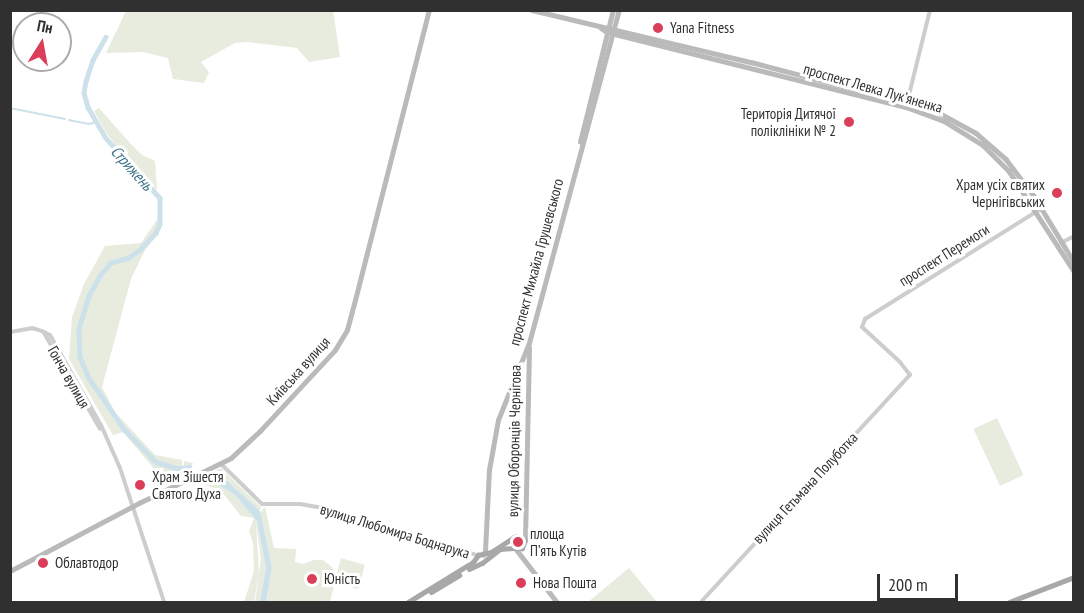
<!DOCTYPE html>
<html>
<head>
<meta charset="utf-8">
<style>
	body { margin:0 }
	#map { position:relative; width:1084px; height:613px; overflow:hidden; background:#fff; font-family:"PT Sans Narrow",sans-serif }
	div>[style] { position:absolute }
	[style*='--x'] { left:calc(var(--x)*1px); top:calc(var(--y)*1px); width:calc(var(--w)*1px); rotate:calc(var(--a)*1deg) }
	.green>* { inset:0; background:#e7ecdf; transform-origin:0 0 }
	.water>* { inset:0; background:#cce1ea }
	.stream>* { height:1.5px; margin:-0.75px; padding:0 0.75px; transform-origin:0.75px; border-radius:0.75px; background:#cce1ea }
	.river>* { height:4.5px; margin:-2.25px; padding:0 2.25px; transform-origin:2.25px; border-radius:2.25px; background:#cce1ea }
	.tertiary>* { height:4px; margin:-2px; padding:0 2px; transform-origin:2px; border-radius:2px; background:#cdcdcd }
	.secondary>* { height:4.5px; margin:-2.25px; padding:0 2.25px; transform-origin:2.25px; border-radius:2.25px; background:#bababa }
	.primary>* { height:5px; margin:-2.5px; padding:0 2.5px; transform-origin:2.5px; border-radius:2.5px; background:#a8a8a8 }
	.dots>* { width:16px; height:16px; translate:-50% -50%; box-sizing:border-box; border:3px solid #fff; border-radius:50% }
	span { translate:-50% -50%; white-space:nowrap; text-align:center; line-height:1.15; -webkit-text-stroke:6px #fff; paint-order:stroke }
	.poi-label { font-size:15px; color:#303030 }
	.left { translate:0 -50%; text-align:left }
	.right { translate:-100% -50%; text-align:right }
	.street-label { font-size:15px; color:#303030 }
	.water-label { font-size:16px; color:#42778d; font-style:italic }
	.frame { position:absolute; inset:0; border:12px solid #303030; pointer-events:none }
	.north { position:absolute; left:12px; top:12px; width:60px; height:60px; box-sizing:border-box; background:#fff; border:2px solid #acacac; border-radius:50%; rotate:11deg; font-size:16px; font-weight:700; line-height:24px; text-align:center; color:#303030 }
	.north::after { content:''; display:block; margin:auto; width:21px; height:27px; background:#da3e58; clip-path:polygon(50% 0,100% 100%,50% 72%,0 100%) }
	.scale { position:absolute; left:877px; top:574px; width:81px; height:27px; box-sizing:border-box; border:3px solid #303030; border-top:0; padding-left:8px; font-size:18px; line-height:21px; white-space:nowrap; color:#303030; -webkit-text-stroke:4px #fff; paint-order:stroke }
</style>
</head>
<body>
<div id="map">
	<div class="green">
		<i style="clip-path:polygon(333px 10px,340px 57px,309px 62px,297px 48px,247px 42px,235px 43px,201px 62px,209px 72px,204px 83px,173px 79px,168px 58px,143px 52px,106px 53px,126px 11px)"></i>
		<i style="clip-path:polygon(99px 108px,130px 143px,142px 155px,155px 161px,157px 190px,135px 170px,107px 134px,94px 111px)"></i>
		<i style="clip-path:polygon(159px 217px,159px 233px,145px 250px,131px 279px,102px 387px,115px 412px,155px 455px,182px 460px,182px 468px,187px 470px,190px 465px,184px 466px,184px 461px,193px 463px,191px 470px,170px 480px,169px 476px,155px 470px,123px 432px,113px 435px,69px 359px,72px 317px,84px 284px,105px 246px,141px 243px)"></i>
		<i style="left:997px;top:418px;width:63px;height:26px;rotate:65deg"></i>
		<i style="clip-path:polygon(221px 468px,261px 507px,260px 511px,225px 479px,213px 474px,208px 474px,209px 479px,235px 495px,257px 521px,266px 567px,260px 602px,255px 602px,261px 559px,256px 523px,259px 573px,254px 602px,244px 602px,254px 571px,253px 543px,249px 531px,254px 518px,241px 516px,222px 492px,201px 483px,191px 482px)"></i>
		<i style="clip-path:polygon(265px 507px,274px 548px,296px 549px,295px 562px,304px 564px,313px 560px,323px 560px,332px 567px,336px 577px,341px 558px,365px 565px,358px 589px,335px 582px,330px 602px,266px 602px,272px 568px,260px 513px)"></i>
		<i style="clip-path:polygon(629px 568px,657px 602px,588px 602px)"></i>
	</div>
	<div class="water">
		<i style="clip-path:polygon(208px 474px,225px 479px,260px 511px,272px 568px,266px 602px,260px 602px,266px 567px,257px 521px,235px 495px,209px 479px)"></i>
	</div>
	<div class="stream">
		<i style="--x:10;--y:108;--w:56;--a:11.3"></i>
		<i style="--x:69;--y:120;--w:20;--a:11"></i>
		<i style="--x:89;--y:124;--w:7;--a:-16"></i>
	</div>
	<div class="river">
		<i style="--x:106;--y:37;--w:26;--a:119"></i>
		<i style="--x:93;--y:60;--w:22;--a:108"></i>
		<i style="--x:86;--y:81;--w:12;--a:99"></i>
		<i style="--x:84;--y:93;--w:15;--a:74"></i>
		<i style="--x:88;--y:107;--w:34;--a:60"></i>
		<i style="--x:105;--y:137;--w:82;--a:48"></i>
		<i style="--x:160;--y:198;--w:26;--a:90"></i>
		<i style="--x:160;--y:224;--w:10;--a:114"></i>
		<i style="--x:156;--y:233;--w:23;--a:133"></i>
		<i style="--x:140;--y:250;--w:14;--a:144"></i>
		<i style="--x:129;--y:258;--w:19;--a:164"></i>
		<i style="--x:111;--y:263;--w:17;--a:130"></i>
		<i style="--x:100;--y:276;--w:23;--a:119"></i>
		<i style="--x:89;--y:296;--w:34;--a:107"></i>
		<i style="--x:79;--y:329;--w:28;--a:88"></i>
		<i style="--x:80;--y:357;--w:23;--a:67"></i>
		<i style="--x:89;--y:378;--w:62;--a:55.5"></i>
		<i style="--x:124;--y:429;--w:46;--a:45.9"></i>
		<i style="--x:156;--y:462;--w:22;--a:16"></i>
		<i style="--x:177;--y:468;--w:12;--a:-5"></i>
	</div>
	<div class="tertiary">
		<i style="--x:907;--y:103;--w:96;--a:-76.1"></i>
		<i style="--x:1061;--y:243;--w:15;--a:-28"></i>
		<i style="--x:10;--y:332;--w:22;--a:-10"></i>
		<i style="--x:32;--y:328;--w:10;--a:17"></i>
		<i style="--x:42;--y:331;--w:9;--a:27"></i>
		<i style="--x:50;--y:335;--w:103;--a:60.5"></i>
		<i style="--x:101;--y:425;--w:47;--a:66.2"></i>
		<i style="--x:120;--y:468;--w:141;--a:71.8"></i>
		<i style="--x:44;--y:333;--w:111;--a:59.7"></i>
		<i style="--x:221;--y:464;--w:57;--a:44.3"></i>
		<i style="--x:262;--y:504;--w:38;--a:0"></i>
		<i style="--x:300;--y:504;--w:29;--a:10"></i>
		<i style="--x:329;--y:509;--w:155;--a:17.3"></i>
		<i style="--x:701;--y:602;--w:309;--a:-47.4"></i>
		<i style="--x:910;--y:375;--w:16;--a:-128"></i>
		<i style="--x:900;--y:362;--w:52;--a:-137.4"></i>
		<i style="--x:862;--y:327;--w:9;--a:-69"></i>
		<i style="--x:865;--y:319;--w:209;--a:-32.1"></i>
	</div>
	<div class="secondary">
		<i style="--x:532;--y:10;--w:225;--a:13.4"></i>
		<i style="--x:751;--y:62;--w:189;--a:14.7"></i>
		<i style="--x:934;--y:110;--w:48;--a:28.7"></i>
		<i style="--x:976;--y:133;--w:40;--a:41"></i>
		<i style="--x:1006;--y:159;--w:46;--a:52.9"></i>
		<i style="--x:1034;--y:196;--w:77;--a:58.8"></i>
		<i style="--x:601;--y:28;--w:7;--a:34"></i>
		<i style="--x:607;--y:32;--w:308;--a:14.1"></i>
		<i style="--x:906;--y:107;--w:40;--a:20.2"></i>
		<i style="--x:944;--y:121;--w:46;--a:31.6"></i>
		<i style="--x:983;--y:145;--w:37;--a:45"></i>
		<i style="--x:1009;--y:171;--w:119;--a:57"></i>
		<i style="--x:580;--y:142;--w:136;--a:-76"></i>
		<i style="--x:525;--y:540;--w:192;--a:-88.8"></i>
		<i style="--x:516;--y:549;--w:67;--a:52.3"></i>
		<i style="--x:483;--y:555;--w:4;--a:-63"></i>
		<i style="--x:485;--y:551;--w:81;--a:-87.2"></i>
		<i style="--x:489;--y:470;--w:51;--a:-79.8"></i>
		<i style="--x:498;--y:420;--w:83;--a:-68.1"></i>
		<i style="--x:529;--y:343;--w:345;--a:-74.9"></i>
		<i style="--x:10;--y:571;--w:146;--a:-27.8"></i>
		<i style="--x:139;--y:503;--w:102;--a:-26.1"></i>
		<i style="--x:231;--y:458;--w:40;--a:-43"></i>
		<i style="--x:260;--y:431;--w:110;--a:-47.2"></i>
		<i style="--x:335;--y:350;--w:23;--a:-59"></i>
		<i style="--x:347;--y:330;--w:27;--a:-75"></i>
		<i style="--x:354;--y:304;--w:303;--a:-75.7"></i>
	</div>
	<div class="primary">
		<i style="--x:469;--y:569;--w:14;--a:-25"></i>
		<i style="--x:482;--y:563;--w:23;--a:-38"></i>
		<i style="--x:500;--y:549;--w:13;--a:-4"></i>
		<i style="--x:431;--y:592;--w:33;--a:-31"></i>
		<i style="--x:408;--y:602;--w:76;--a:-31.6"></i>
		<i style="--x:473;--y:562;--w:9;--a:-54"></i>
		<i style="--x:478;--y:555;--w:9;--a:-13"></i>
		<i style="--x:487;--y:553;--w:4;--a:-14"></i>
		<i style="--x:491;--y:552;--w:27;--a:-33"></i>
		<i style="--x:514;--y:537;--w:2;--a:-27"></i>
		<i style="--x:516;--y:536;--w:10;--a:24"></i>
		<i style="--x:525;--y:540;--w:9;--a:111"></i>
		<i style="--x:522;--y:548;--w:9;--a:180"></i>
		<i style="--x:513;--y:548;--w:11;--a:-85"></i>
		<i style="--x:1009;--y:602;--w:70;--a:-21"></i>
	</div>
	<div class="dots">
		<i style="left:658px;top:28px;background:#da3e58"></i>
		<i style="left:849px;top:122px;background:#da3e58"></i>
		<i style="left:1057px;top:193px;background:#da3e58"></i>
		<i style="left:140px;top:485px;background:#da3e58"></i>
		<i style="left:518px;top:542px;background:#da3e58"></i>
		<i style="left:43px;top:563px;background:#da3e58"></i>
		<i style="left:312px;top:579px;background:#da3e58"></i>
		<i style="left:521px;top:583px;background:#da3e58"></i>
	</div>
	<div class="poi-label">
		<span class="left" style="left:670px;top:28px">Yana Fitness</span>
		<span class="right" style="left:836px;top:122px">Територія Дитячої<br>поліклініки № 2</span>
		<span class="right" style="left:1045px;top:193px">Храм усіх святих<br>Чернігівських</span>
		<span class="left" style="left:152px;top:485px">Храм Зішестя<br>Святого Духа</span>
		<span class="left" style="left:530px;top:542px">площа<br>Пʼять Кутів</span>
		<span class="left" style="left:55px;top:563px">Облавтодор</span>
		<span class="left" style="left:324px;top:579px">Юність</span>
		<span class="left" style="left:533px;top:583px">Нова Пошта</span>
	</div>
	<div class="street-label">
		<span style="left:873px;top:88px;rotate:16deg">проспект Левка Лукʼяненка</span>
		<span style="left:944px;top:255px;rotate:-32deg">проспект Перемоги</span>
		<span style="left:536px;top:262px;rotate:-75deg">проспект Михайла Грушевського</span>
		<span style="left:298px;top:371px;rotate:-48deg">Київська вулиця</span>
		<span style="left:69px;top:377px;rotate:60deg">Гонча вулиця</span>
		<span style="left:514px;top:441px;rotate:-89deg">вулиця Оборонців Чернігова</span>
		<span style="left:805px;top:488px;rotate:-47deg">вулиця Гетьмана Полуботка</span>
		<span style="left:395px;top:531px;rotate:17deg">вулиця Любомира Боднарука</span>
	</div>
	<div class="water-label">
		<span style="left:132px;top:168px;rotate:48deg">Стрижень</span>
	</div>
	<div class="frame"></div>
	<div class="north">Пн</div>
	<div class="scale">200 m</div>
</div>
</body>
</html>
